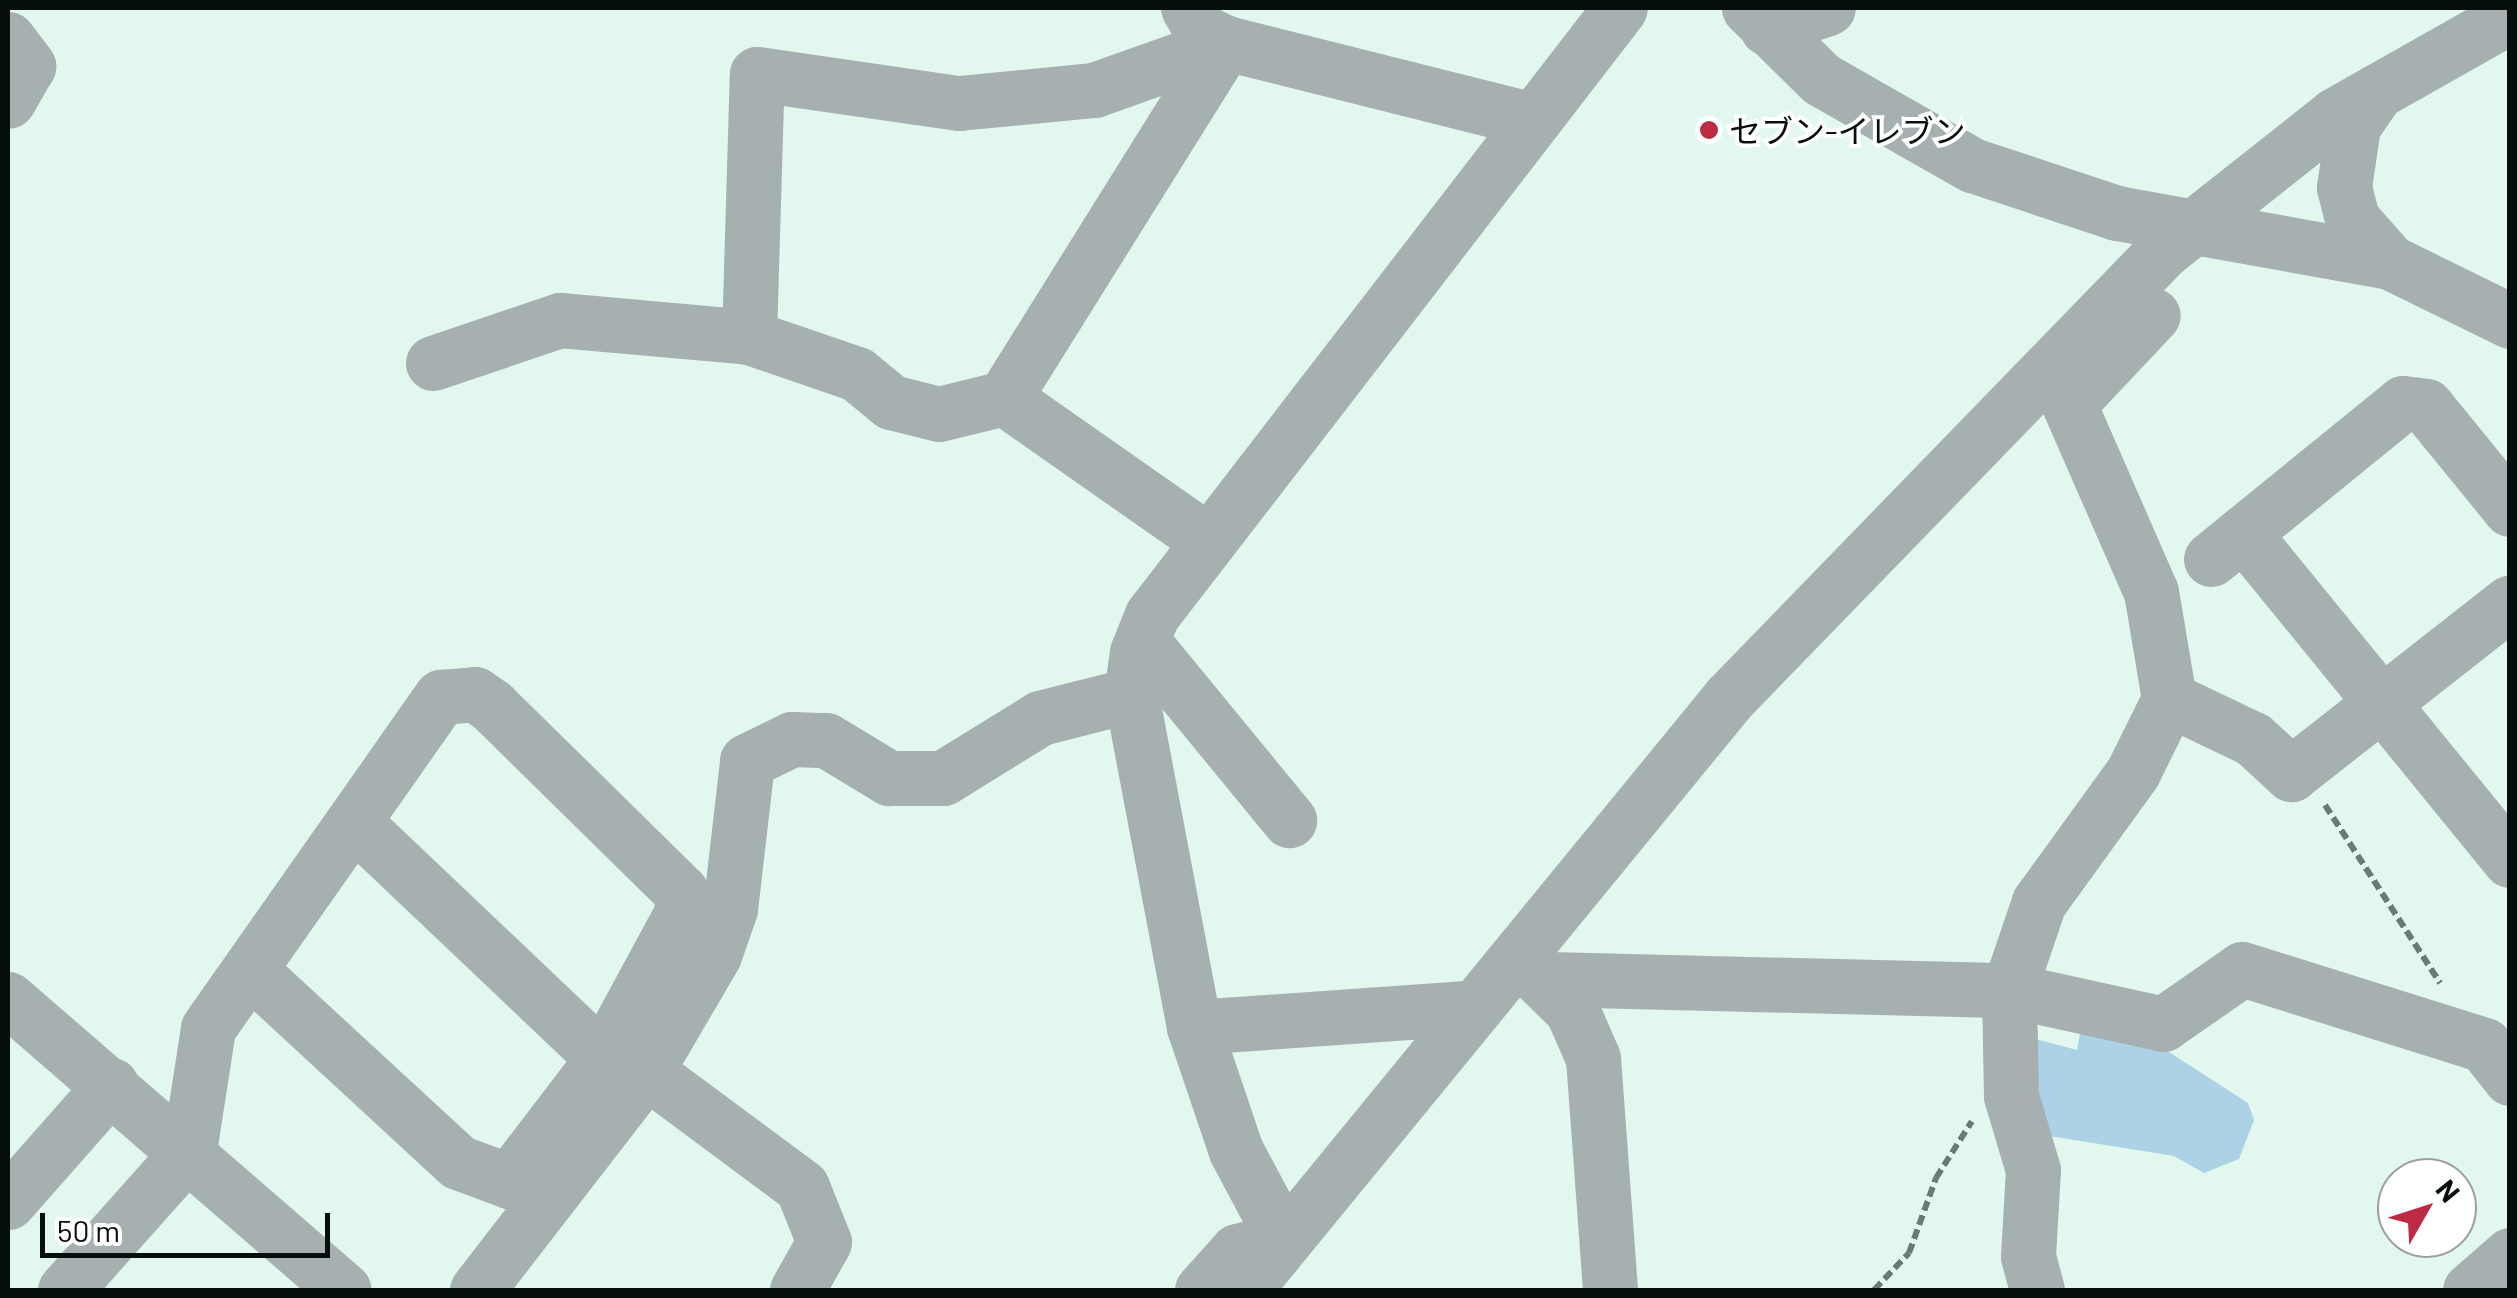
<!DOCTYPE html>
<html>
<head>
<meta charset="utf-8">
<style>
	body { margin:0 }
	#map { position:relative; width:2517px; height:1298px; overflow:hidden; background:#e2f8ef; font-family:Barlow,"Noto Sans JP",sans-serif }
	div>[style] { position:absolute }
	[style*='--x'] { left:calc(var(--x)*1px); top:calc(var(--y)*1px); width:calc(var(--w)*1px); rotate:calc(var(--a)*1deg) }
	.water>* { inset:0; background:#add2e5 }
	.path>* { height:6px; margin-top:-3px; transform-origin:0; background:repeating-linear-gradient(90deg,#6b7a74 0 10px,transparent 0 15px) }
	.minor>* { height:55px; margin:-27.5px; padding:0 27.5px; transform-origin:27.5px; border-radius:27.5px; background:#a6b0b1 }
	.dots>* { width:28px; height:28px; translate:-50% -50%; box-sizing:border-box; border:5px solid #fff; border-radius:50% }
	span { translate:-50% -50%; white-space:nowrap; text-align:center; line-height:1.15; -webkit-text-stroke:8px #fff; paint-order:stroke }
	.poi-label { font-size:32px; color:#070f0c }
	.left { translate:0 -50%; text-align:left }
	.frame { position:absolute; inset:0; border:10px solid #070f0c; pointer-events:none }
	.north { position:absolute; left:2377px; top:1158px; width:100px; height:100px; box-sizing:border-box; background:#fff; border:2px solid #9c9f9e; border-radius:50%; rotate:51deg; font-size:28px; font-weight:700; line-height:40px; text-align:center; color:#070f0c }
	.north::after { content:''; display:block; margin:auto; width:35px; height:45px; background:#bc2b43; clip-path:polygon(50% 0,100% 100%,50% 72%,0 100%) }
	.scale { position:absolute; left:40px; top:1213px; width:290px; height:45px; box-sizing:border-box; border:5px solid #070f0c; border-top:0; padding-left:12px; font-size:30px; line-height:35px; white-space:nowrap; color:#070f0c; -webkit-text-stroke:8px #fff; paint-order:stroke }
</style>
</head>
<body>
<div id="map">
	<div class="water">
		<i style="clip-path:polygon(2083px 1016px,2138px 1032px,2248px 1103px,2254px 1120px,2239px 1159px,2204px 1173px,2174px 1156px,2037px 1134px,2028px 1037px,2077px 1050px)"></i>
	</div>
	<div class="path">
		<i style="--x:2325;--y:805;--w:212;--a:57.1"></i>
		<i style="--x:1874;--y:1290;--w:51;--a:-46.6"></i>
		<i style="--x:1909;--y:1253;--w:80;--a:-70.2"></i>
		<i style="--x:1936;--y:1178;--w:67;--a:-57.7"></i>
	</div>
	<div class="minor">
		<i style="--x:1749;--y:8;--w:101;--a:44.6"></i>
		<i style="--x:1821;--y:79;--w:174;--a:29.7"></i>
		<i style="--x:1972;--y:165;--w:153;--a:18.3"></i>
		<i style="--x:2117;--y:213;--w:277;--a:10.2"></i>
		<i style="--x:2390;--y:262;--w:134;--a:26.2"></i>
		<i style="--x:1767;--y:28;--w:64;--a:-18.2"></i>
		<i style="--x:8;--y:39;--w:34;--a:53"></i>
		<i style="--x:28;--y:66;--w:40;--a:119.7"></i>
		<i style="--x:2377;--y:91;--w:42;--a:124.4"></i>
		<i style="--x:2353;--y:126;--w:62;--a:98.4"></i>
		<i style="--x:2344;--y:187;--w:33;--a:76"></i>
		<i style="--x:2352;--y:219;--w:57;--a:48.5"></i>
		<i style="--x:749;--y:337;--w:263;--a:-88.3"></i>
		<i style="--x:757;--y:74;--w:204;--a:8.2"></i>
		<i style="--x:959;--y:103;--w:136;--a:-5.5"></i>
		<i style="--x:1094;--y:90;--w:140;--a:-19.6"></i>
		<i style="--x:1226;--y:43;--w:317;--a:14.1"></i>
		<i style="--x:433;--y:363;--w:134;--a:-18.7"></i>
		<i style="--x:560;--y:320;--w:190;--a:5.1"></i>
		<i style="--x:749;--y:337;--w:114;--a:18.9"></i>
		<i style="--x:857;--y:374;--w:44;--a:39.5"></i>
		<i style="--x:891;--y:402;--w:49;--a:14"></i>
		<i style="--x:939;--y:414;--w:67;--a:-13.8"></i>
		<i style="--x:1004;--y:398;--w:249;--a:35"></i>
		<i style="--x:1004;--y:398;--w:419;--a:-58"></i>
		<i style="--x:1226;--y:43;--w:26;--a:-155"></i>
		<i style="--x:1202;--y:32;--w:28;--a:-120"></i>
		<i style="--x:2243;--y:533;--w:422;--a:50.8"></i>
		<i style="--x:2211;--y:559;--w:247;--a:-39.1"></i>
		<i style="--x:2403;--y:403;--w:23;--a:7"></i>
		<i style="--x:2426;--y:406;--w:133;--a:50.8"></i>
		<i style="--x:1142;--y:641;--w:232;--a:50.6"></i>
		<i style="--x:2169;--y:699;--w:93;--a:25.5"></i>
		<i style="--x:2253;--y:739;--w:52;--a:42.6"></i>
		<i style="--x:2291;--y:774;--w:278;--a:-38.1"></i>
		<i style="--x:356;--y:824;--w:340;--a:43.5"></i>
		<i style="--x:1525;--y:964;--w:66;--a:44.4"></i>
		<i style="--x:1572;--y:1010;--w:52;--a:66.4"></i>
		<i style="--x:1593;--y:1058;--w:233;--a:85.8"></i>
		<i style="--x:1549;--y:979;--w:460;--a:1.4"></i>
		<i style="--x:2009;--y:990;--w:158;--a:12.4"></i>
		<i style="--x:2163;--y:1024;--w:96;--a:-34.8"></i>
		<i style="--x:2242;--y:969;--w:254;--a:17.4"></i>
		<i style="--x:2484;--y:1045;--w:42;--a:51.8"></i>
		<i style="--x:8;--y:999;--w:444;--a:40.9"></i>
		<i style="--x:1194;--y:1027;--w:273;--a:-4"></i>
		<i style="--x:646;--y:1071;--w:194;--a:36.6"></i>
		<i style="--x:802;--y:1187;--w:59;--a:68.2"></i>
		<i style="--x:824;--y:1242;--w:55;--a:119.4"></i>
		<i style="--x:8;--y:1202;--w:156;--a:-48.6"></i>
		<i style="--x:65;--y:1290;--w:186;--a:-48.3"></i>
		<i style="--x:189;--y:1151;--w:124;--a:-81.2"></i>
		<i style="--x:208;--y:1028;--w:405;--a:-54.9"></i>
		<i style="--x:441;--y:697;--w:34;--a:-5"></i>
		<i style="--x:475;--y:694;--w:21;--a:35"></i>
		<i style="--x:492;--y:706;--w:265;--a:44.5"></i>
		<i style="--x:681;--y:892;--w:20;--a:87"></i>
		<i style="--x:682;--y:912;--w:166;--a:118.4"></i>
		<i style="--x:603;--y:1058;--w:155;--a:127.4"></i>
		<i style="--x:509;--y:1181;--w:54;--a:-159.6"></i>
		<i style="--x:458;--y:1162;--w:283;--a:-137.3"></i>
		<i style="--x:477;--y:1290;--w:277;--a:-52.3"></i>
		<i style="--x:646;--y:1071;--w:134;--a:-59.6"></i>
		<i style="--x:714;--y:955;--w:49;--a:-70.8"></i>
		<i style="--x:730;--y:909;--w:149;--a:-83.4"></i>
		<i style="--x:747;--y:761;--w:50;--a:-26.1"></i>
		<i style="--x:792;--y:739;--w:34;--a:2"></i>
		<i style="--x:826;--y:740;--w:74;--a:31.1"></i>
		<i style="--x:889;--y:778;--w:54;--a:0"></i>
		<i style="--x:943;--y:778;--w:114;--a:-31.7"></i>
		<i style="--x:1040;--y:718;--w:94;--a:-14.2"></i>
		<i style="--x:1202;--y:1290;--w:52;--a:-48.1"></i>
		<i style="--x:1237;--y:1251;--w:48;--a:-14.6"></i>
		<i style="--x:1283;--y:1239;--w:100;--a:-118.1"></i>
		<i style="--x:1236;--y:1151;--w:131;--a:-108.7"></i>
		<i style="--x:1194;--y:1027;--w:338;--a:-100.7"></i>
		<i style="--x:1131;--y:695;--w:43;--a:-82.1"></i>
		<i style="--x:1137;--y:652;--w:40;--a:-68"></i>
		<i style="--x:1152;--y:615;--w:766;--a:-52.37"></i>
		<i style="--x:1244;--y:1290;--w:765;--a:-50.67"></i>
		<i style="--x:1729;--y:698;--w:623;--a:-45.85"></i>
		<i style="--x:2163;--y:251;--w:219;--a:-38.3"></i>
		<i style="--x:2335;--y:115;--w:201;--a:-29.5"></i>
		<i style="--x:2037;--y:1290;--w:35;--a:-105"></i>
		<i style="--x:2028;--y:1256;--w:86;--a:-86.7"></i>
		<i style="--x:2033;--y:1170;--w:77;--a:-106.6"></i>
		<i style="--x:2011;--y:1096;--w:106;--a:-91.1"></i>
		<i style="--x:2009;--y:990;--w:93;--a:-71.2"></i>
		<i style="--x:2039;--y:902;--w:160;--a:-54.1"></i>
		<i style="--x:2133;--y:772;--w:81;--a:-63.7"></i>
		<i style="--x:2169;--y:699;--w:109;--a:-99.5"></i>
		<i style="--x:2151;--y:592;--w:205;--a:-113.6"></i>
		<i style="--x:2069;--y:404;--w:122;--a:-46.7"></i>
		<i style="--x:2470;--y:1290;--w:53;--a:-41.2"></i>
	</div>
	<div class="dots">
		<i style="left:1709px;top:130px;background:#bc2b43"></i>
	</div>
	<div class="poi-label">
		<span class="left" style="left:1729px;top:130px">セブン-イレブン</span>
	</div>
	<div class="frame"></div>
	<div class="north">N</div>
	<div class="scale">50 m</div>
</div>
</body>
</html>
